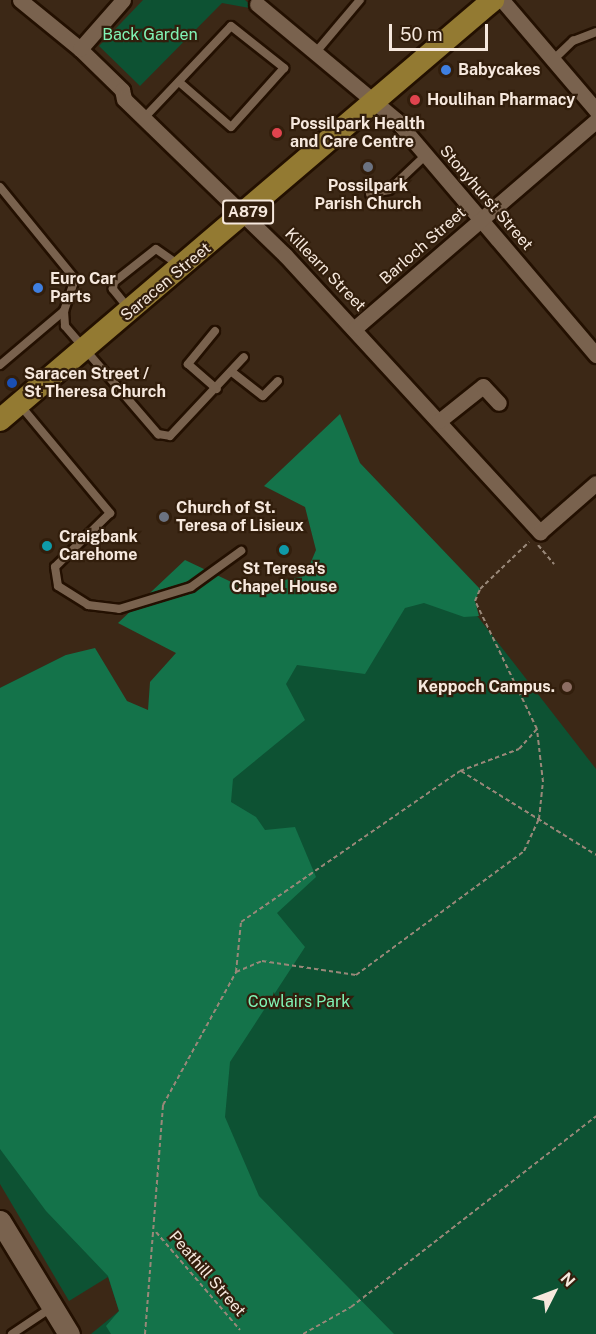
<!DOCTYPE html>
<html>
<head>
<meta charset="utf-8">
<style>
	body { margin:0 }
	#map { position:relative; width:596px; height:1334px; overflow:hidden; background:#3c2816; font-family:"Public Sans",sans-serif }
	div>[style] { position:absolute }
	[style*='--x'] { left:calc(var(--x)*1px); top:calc(var(--y)*1px); width:calc(var(--w)*1px); rotate:calc(var(--a)*1deg) }
	.green>* { inset:0; background:#0d5233 }
	.forest>* { inset:0; background:#14734a }
	.path>* { height:2px; margin-top:-1px; transform-origin:0; background:repeating-linear-gradient(90deg,#998879 0 4.5px,transparent 0 7.5px) }
	.roads { filter:drop-shadow(2px 0 #231001) drop-shadow(-2px 0 #231001) drop-shadow(0 2px #231001) drop-shadow(0 -2px #231001) }
	.lane>* { height:8px; margin:-4px; padding:0 4px; transform-origin:4px; border-radius:4px; background:#79624e }
	.street>* { height:15px; margin:-7.5px; padding:0 7.5px; transform-origin:7.5px; border-radius:7.5px; background:#79624e }
	.secondary>* { height:21px; margin:-10.5px; padding:0 10.5px; transform-origin:10.5px; border-radius:10.5px; background:#79624e }
	.primary>* { height:22px; margin:-11px; padding:0 11px; transform-origin:11px; border-radius:11px; background:#937a32 }
	.dots>* { width:16px; height:16px; translate:-50% -50%; box-sizing:border-box; border:3px solid #321e0c; border-radius:50% }
	span { translate:-50% -50%; white-space:nowrap; text-align:center; line-height:1.15; -webkit-text-stroke:4.5px #321e0c; paint-order:stroke }
	.shield-label span { padding:2px 4px; background:#321e0c; border:2px solid; border-radius:4px; -webkit-text-stroke-width:0 }
	.shield-label { font-size:15px; color:#f6e8dd; font-weight:700 }
	.park-label { font-size:16px; color:#81f4b6 }
	.poi-label { font-size:16px; color:#f6e8dd; font-weight:700 }
	.left { translate:0 -50%; text-align:left }
	.right { translate:-100% -50%; text-align:right }
	.street-label { font-size:16px; color:#f6e8dd }
	.north { position:absolute; left:524px; top:1262px; width:60px; height:60px; -webkit-text-stroke:4px #321e0c; paint-order:stroke; rotate:48deg; font-size:16px; font-weight:700; line-height:24px; text-align:center; color:#f6e8dd }
	.north::after { content:''; display:block; margin:auto; width:21px; height:27px; background:#f6e8dd; clip-path:polygon(50% 0,100% 100%,50% 72%,0 100%) }
	.scale { position:absolute; left:389px; top:24px; width:99px; height:27px; box-sizing:border-box; border:3px solid #f6e8dd; border-top:0; padding-left:8px; font-size:18px; line-height:21px; white-space:nowrap; color:#f6e8dd; -webkit-text-stroke:4px #321e0c; paint-order:stroke }
</style>
</head>
<body>
<div id="map">
	<div class="green">
		<i style="clip-path:polygon(143px 0,245px 0,255px 9px,222px 3px,140px 86px,99px 46px)"></i>
		<i style="clip-path:polygon(409px 528px,596px 769px,596px 1334px,91px 1334px,119px 1311px,108px 1277px,69px 1301px,0 1184px,0 688px,66px 655px,140px 750px)"></i>
	</div>
	<div class="forest">
		<i style="clip-path:polygon(340px 414px,360px 463px,480px 589px,475px 601px,479px 616px,464px 617px,424px 603px,405px 608px,365px 674px,297px 665px,286px 684px,305px 720px,233px 779px,231px 802px,256px 817px,265px 830px,295px 827px,316px 877px,277px 913px,305px 947px,230px 1062px,225px 1117px,259px 1196px,394px 1334px,111px 1334px,106px 1326px,119px 1311px,108px 1276px,46px 1211px,0 1149px,0 688px,66px 655px,95px 648px,127px 701px,148px 710px,150px 682px,176px 653px,118px 623px,185px 560px,244px 588px,305px 576px,316px 550px,305px 507px,264px 486px)"></i>
	</div>
	<div class="path">
		<i style="--x:538;--y:545;--w:25;--a:50"></i>
		<i style="--x:461;--y:771;--w:159;--a:31.9"></i>
		<i style="--x:236;--y:972;--w:50;--a:-84.3"></i>
		<i style="--x:241;--y:922;--w:266;--a:-34.6"></i>
		<i style="--x:460;--y:771;--w:63;--a:-20.4"></i>
		<i style="--x:519;--y:749;--w:27;--a:-48"></i>
		<i style="--x:156;--y:1232;--w:129;--a:49.4"></i>
		<i style="--x:145;--y:1334;--w:230;--a:-85.5"></i>
		<i style="--x:163;--y:1105;--w:152;--a:-61.2"></i>
		<i style="--x:236;--y:972;--w:28;--a:-23"></i>
		<i style="--x:262;--y:961;--w:95;--a:8.5"></i>
		<i style="--x:356;--y:975;--w:209;--a:-36.4"></i>
		<i style="--x:524;--y:851;--w:35;--a:-65"></i>
		<i style="--x:539;--y:819;--w:37;--a:-84"></i>
		<i style="--x:543;--y:782;--w:53;--a:-96.5"></i>
		<i style="--x:537;--y:729;--w:142;--a:-115.8"></i>
		<i style="--x:475;--y:601;--w:13;--a:-67"></i>
		<i style="--x:480;--y:589;--w:68;--a:-43.8"></i>
		<i style="--x:303;--y:1334;--w:55;--a:-29.4"></i>
		<i style="--x:351;--y:1307;--w:311;--a:-37.9"></i>
	</div>
	<div class="roads">
		<div class="lane">
			<i style="--x:316;--y:52;--w:68;--a:-49.8"></i>
			<i style="--x:553;--y:60;--w:28;--a:-44"></i>
			<i style="--x:573;--y:41;--w:25;--a:-21"></i>
			<i style="--x:145;--y:117;--w:125;--a:-46.6"></i>
			<i style="--x:231;--y:26;--w:68;--a:38.4"></i>
			<i style="--x:284;--y:68;--w:79;--a:131.9"></i>
			<i style="--x:231;--y:127;--w:69;--a:-139.1"></i>
			<i style="--x:0;--y:187;--w:119;--a:50.8"></i>
			<i style="--x:75;--y:279;--w:34;--a:109"></i>
			<i style="--x:64;--y:311;--w:15;--a:86"></i>
			<i style="--x:65;--y:326;--w:143;--a:49.3"></i>
			<i style="--x:158;--y:434;--w:12;--a:9"></i>
			<i style="--x:170;--y:436;--w:108;--a:-46.9"></i>
			<i style="--x:370;--y:194;--w:19;--a:-12"></i>
			<i style="--x:389;--y:190;--w:51;--a:-43.4"></i>
			<i style="--x:129;--y:309;--w:26;--a:-129"></i>
			<i style="--x:113;--y:289;--w:7;--a:-82"></i>
			<i style="--x:114;--y:282;--w:53;--a:-38.2"></i>
			<i style="--x:156;--y:249;--w:28;--a:35"></i>
			<i style="--x:215;--y:331;--w:43;--a:129.3"></i>
			<i style="--x:188;--y:364;--w:38;--a:41"></i>
			<i style="--x:0;--y:365;--w:84;--a:-40.2"></i>
			<i style="--x:232;--y:372;--w:39;--a:38"></i>
			<i style="--x:263;--y:396;--w:21;--a:-45"></i>
			<i style="--x:20;--y:405;--w:141;--a:50.2"></i>
			<i style="--x:110;--y:513;--w:77;--a:135.5"></i>
			<i style="--x:55;--y:567;--w:19;--a:81"></i>
			<i style="--x:58;--y:586;--w:36;--a:32"></i>
			<i style="--x:88;--y:605;--w:31;--a:7"></i>
			<i style="--x:119;--y:609;--w:75;--a:-17"></i>
			<i style="--x:191;--y:587;--w:62;--a:-35.8"></i>
			<i style="--x:12;--y:1334;--w:47;--a:-33.7"></i>
		</div>
		<div class="street">
			<i style="--x:20;--y:0;--w:77;--a:39.2"></i>
			<i style="--x:80;--y:49;--w:59;--a:44.3"></i>
			<i style="--x:122;--y:90;--w:9;--a:77"></i>
			<i style="--x:124;--y:99;--w:224;--a:44.1"></i>
			<i style="--x:285;--y:255;--w:377;--a:47.4"></i>
			<i style="--x:540;--y:532;--w:74;--a:-41.2"></i>
			<i style="--x:502;--y:0;--w:145;--a:49.5"></i>
			<i style="--x:257;--y:4;--w:181;--a:39.8"></i>
			<i style="--x:396;--y:120;--w:309;--a:49.6"></i>
			<i style="--x:80;--y:49;--w:65;--a:-48.7"></i>
			<i style="--x:355;--y:328;--w:318;--a:-40.7"></i>
			<i style="--x:439;--y:421;--w:56;--a:-38.5"></i>
			<i style="--x:483;--y:386;--w:23;--a:47"></i>
		</div>
		<div class="secondary">
			<i style="--x:0;--y:1221;--w:132;--a:58.6"></i>
		</div>
		<div class="primary">
			<i style="--x:0;--y:420;--w:648;--a:-40.43"></i>
		</div>
	</div>
	<div class="dots">
		<i style="left:446px;top:70px;background:#3f7fe0"></i>
		<i style="left:415px;top:100px;background:#e0444e"></i>
		<i style="left:277px;top:133px;background:#e0444e"></i>
		<i style="left:368px;top:167px;background:#6b7280"></i>
		<i style="left:38px;top:288px;background:#3f7fe0"></i>
		<i style="left:12px;top:383px;background:#1a4fb4"></i>
		<i style="left:164px;top:517px;background:#6b7280"></i>
		<i style="left:47px;top:546px;background:#0f9aa8"></i>
		<i style="left:284px;top:550px;background:#0f9aa8"></i>
		<i style="left:567px;top:687px;background:#8d6e63"></i>
	</div>
	<div class="shield-label">
		<span style="left:248px;top:212px">A879</span>
	</div>
	<div class="park-label">
		<span style="left:150px;top:35px">Back Garden</span>
		<span style="left:299px;top:1002px">Cowlairs Park</span>
	</div>
	<div class="poi-label">
		<span class="left" style="left:458px;top:70px">Babycakes</span>
		<span class="left" style="left:427px;top:100px">Houlihan Pharmacy</span>
		<span class="left" style="left:290px;top:133px">Possilpark Health<br>and Care Centre</span>
		<span style="left:368px;top:195px">Possilpark<br>Parish Church</span>
		<span class="left" style="left:50px;top:288px">Euro Car<br>Parts</span>
		<span class="left" style="left:24px;top:383px">Saracen Street /<br>St Theresa Church</span>
		<span class="left" style="left:176px;top:517px">Church of St.<br>Teresa of Lisieux</span>
		<span class="left" style="left:59px;top:546px">Craigbank<br>Carehome</span>
		<span style="left:284px;top:578px">St Teresa's<br>Chapel House</span>
		<span class="right" style="left:555px;top:687px">Keppoch Campus.</span>
	</div>
	<div class="street-label">
		<span style="left:486px;top:198px;rotate:49deg">Stonyhurst Street</span>
		<span style="left:423px;top:246px;rotate:-41deg">Barloch Street</span>
		<span style="left:325px;top:270px;rotate:46deg">Killearn Street</span>
		<span style="left:166px;top:282px;rotate:-40deg">Saracen Street</span>
		<span style="left:207px;top:1274px;rotate:49deg">Peathill Street</span>
	</div>
	<div class="north">N</div>
	<div class="scale">50 m</div>
</div>
</body>
</html>
